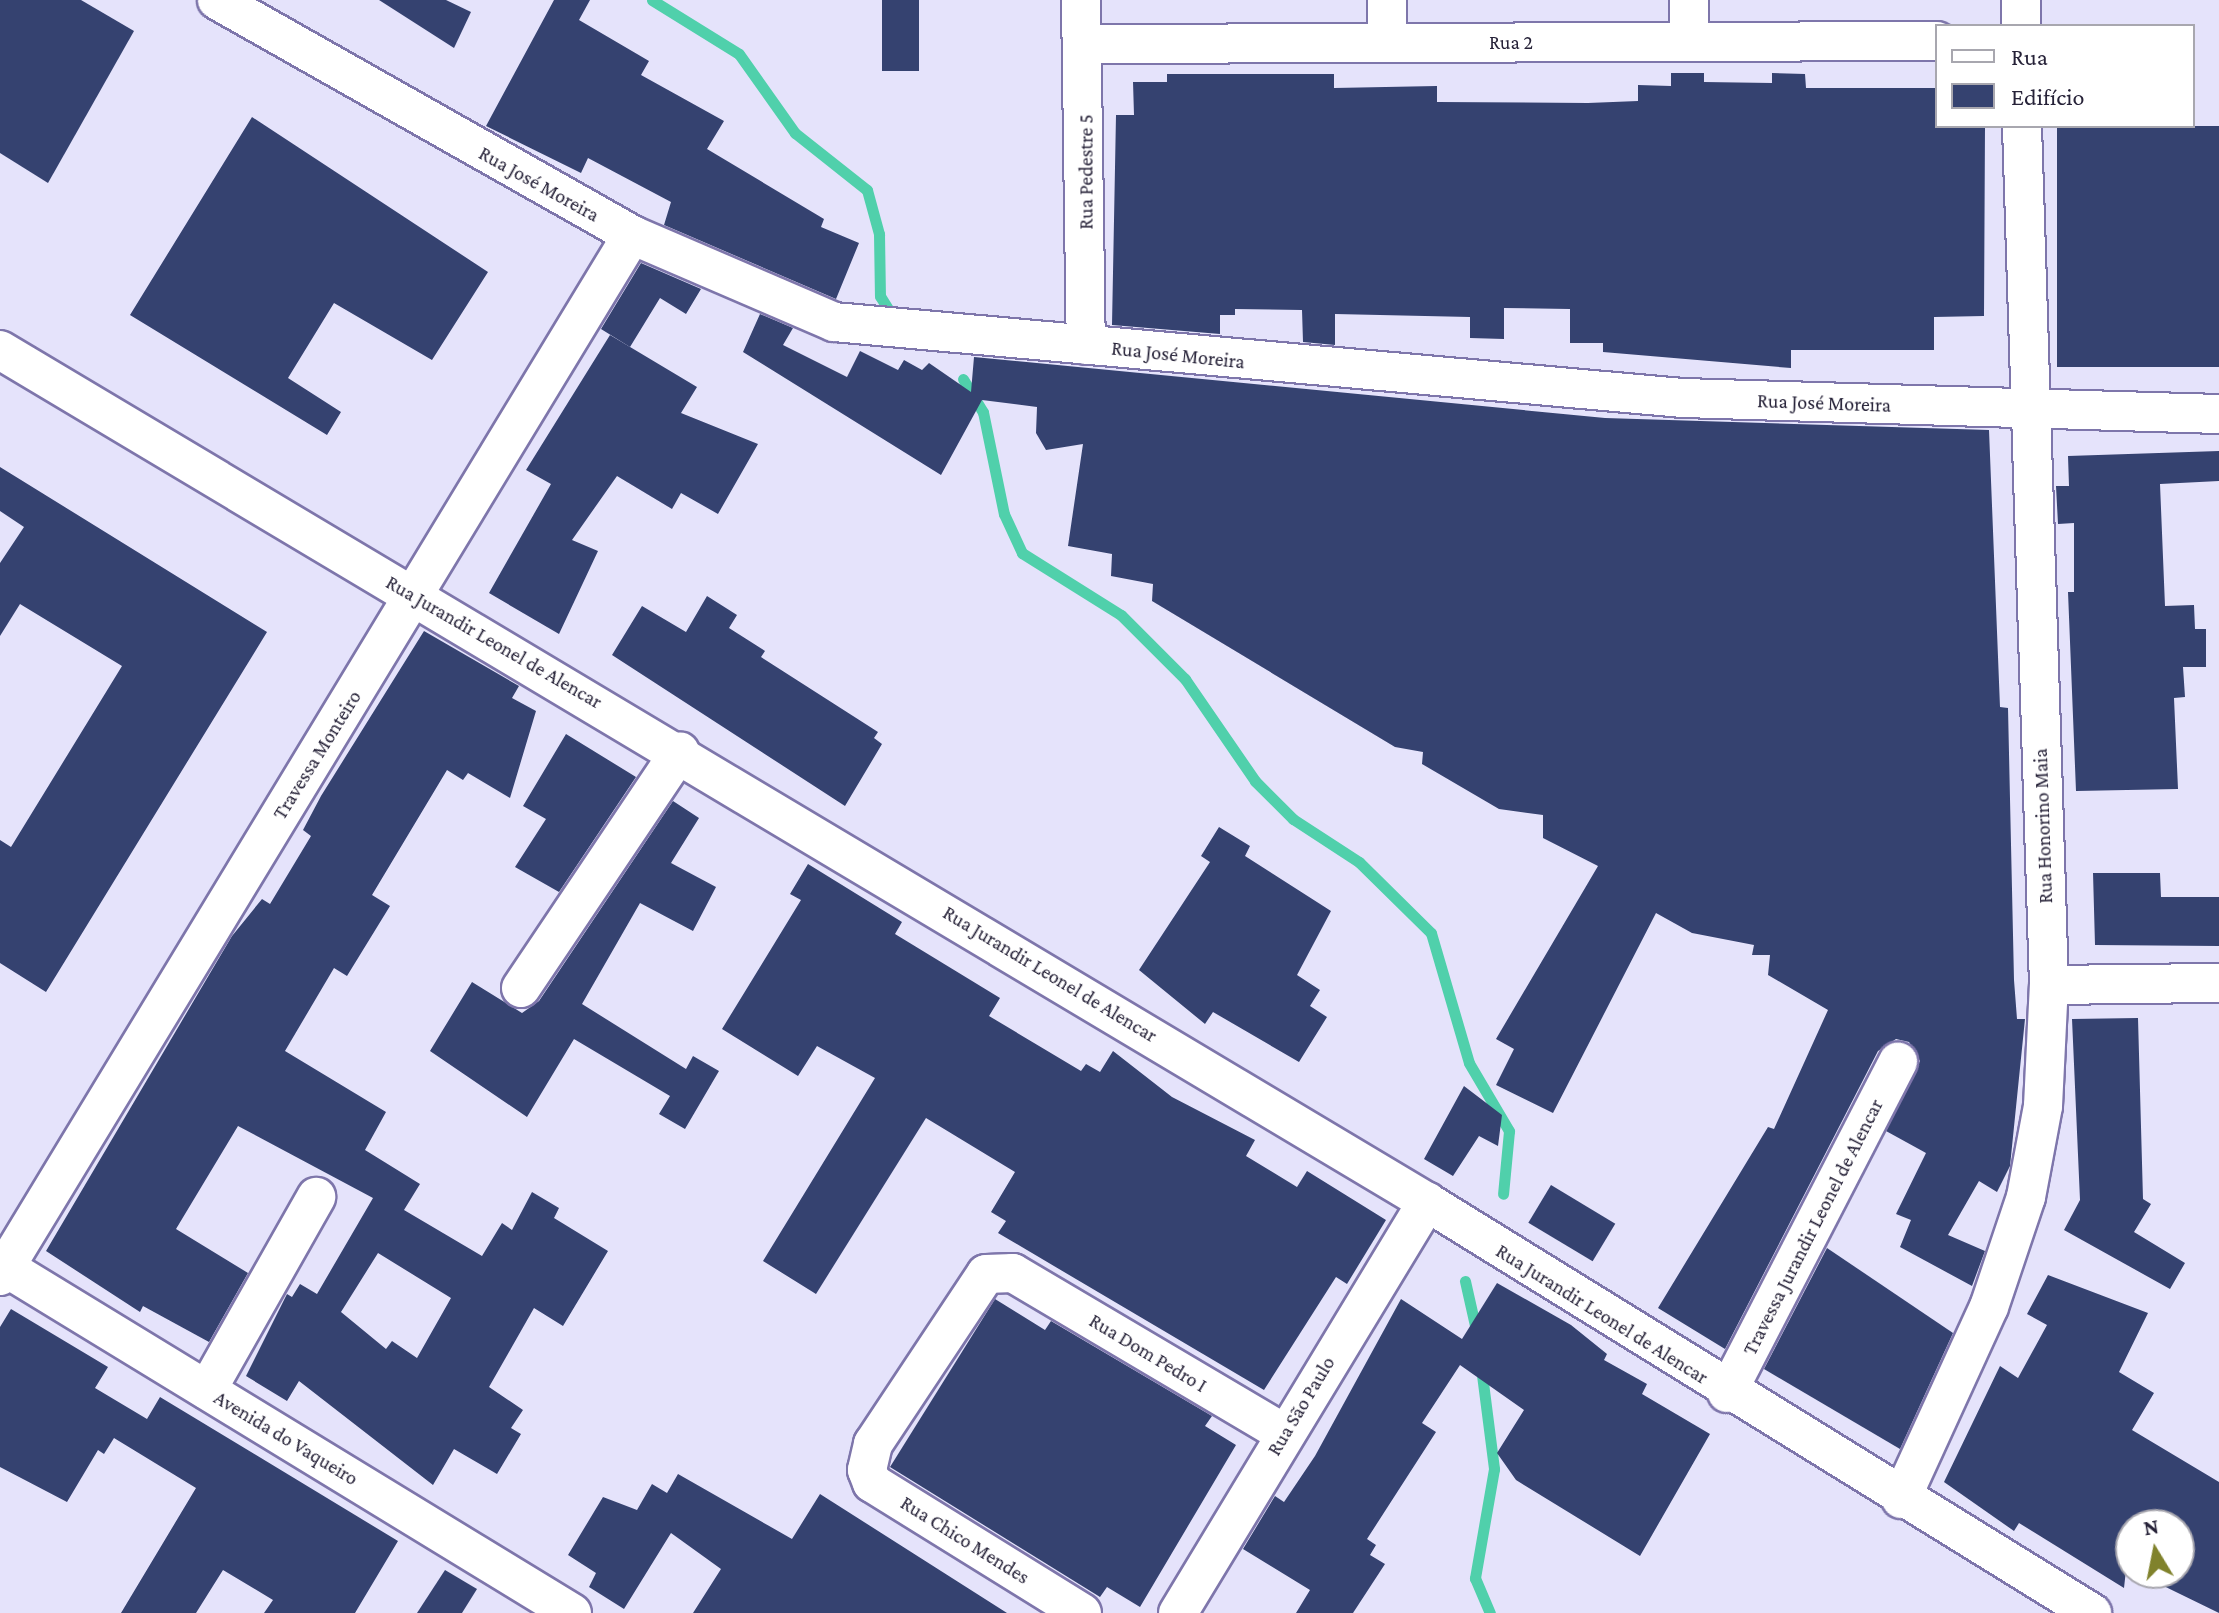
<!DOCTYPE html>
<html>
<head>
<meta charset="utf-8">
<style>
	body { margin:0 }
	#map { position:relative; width:2219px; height:1613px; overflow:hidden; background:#e5e3fb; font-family:"Crimson Pro",serif }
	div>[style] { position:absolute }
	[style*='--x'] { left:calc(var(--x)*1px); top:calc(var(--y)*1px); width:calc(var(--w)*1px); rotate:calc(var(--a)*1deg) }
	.stream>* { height:11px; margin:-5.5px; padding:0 5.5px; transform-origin:5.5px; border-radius:5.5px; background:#50d0ab }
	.building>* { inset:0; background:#354270; transform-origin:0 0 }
	.roads { filter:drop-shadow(2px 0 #7e76ab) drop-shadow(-2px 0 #7e76ab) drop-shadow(0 2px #7e76ab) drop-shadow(0 -2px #7e76ab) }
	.minor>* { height:38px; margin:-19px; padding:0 19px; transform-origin:19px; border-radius:19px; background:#fff }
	span { translate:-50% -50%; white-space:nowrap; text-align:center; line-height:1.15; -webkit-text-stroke:8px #fff; paint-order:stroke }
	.street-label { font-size:20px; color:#262238 }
	.legend { position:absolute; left:1935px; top:24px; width:260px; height:104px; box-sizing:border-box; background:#fff; border:2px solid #a8a7af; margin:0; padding:10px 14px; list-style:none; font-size:24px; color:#262238 }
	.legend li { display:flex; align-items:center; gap:16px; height:40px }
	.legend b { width:40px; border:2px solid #a8a7af }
	.north { position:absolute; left:2115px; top:1509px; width:80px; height:80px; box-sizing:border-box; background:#fff; border:2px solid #a8a7af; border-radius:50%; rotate:350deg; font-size:22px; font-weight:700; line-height:32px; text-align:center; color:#262238 }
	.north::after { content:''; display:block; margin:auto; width:28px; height:36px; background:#80822c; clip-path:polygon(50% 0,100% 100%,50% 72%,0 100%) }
</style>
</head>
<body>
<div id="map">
	<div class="stream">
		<i style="--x:652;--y:0;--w:102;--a:31.8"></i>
		<i style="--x:739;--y:54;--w:97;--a:54.7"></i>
		<i style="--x:795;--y:133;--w:92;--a:38.4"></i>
		<i style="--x:867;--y:190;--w:46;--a:74.7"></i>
		<i style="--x:879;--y:234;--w:62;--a:89.1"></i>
		<i style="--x:880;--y:296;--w:26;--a:58"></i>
		<i style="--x:963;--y:379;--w:39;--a:59"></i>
		<i style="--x:983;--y:412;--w:104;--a:78.4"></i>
		<i style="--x:1004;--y:514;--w:43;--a:65.2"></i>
		<i style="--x:1022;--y:553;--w:117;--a:32.1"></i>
		<i style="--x:1121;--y:615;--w:91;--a:45"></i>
		<i style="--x:1185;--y:679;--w:124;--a:55.5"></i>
		<i style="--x:1255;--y:781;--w:54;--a:45"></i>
		<i style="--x:1293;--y:819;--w:79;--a:33.1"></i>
		<i style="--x:1359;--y:862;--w:101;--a:44.6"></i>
		<i style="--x:1431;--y:933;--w:135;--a:73.7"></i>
		<i style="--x:1469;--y:1063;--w:79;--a:59.5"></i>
		<i style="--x:1509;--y:1131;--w:63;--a:95.4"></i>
		<i style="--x:1465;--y:1281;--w:50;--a:77.3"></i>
		<i style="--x:1481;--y:1367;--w:103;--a:82.7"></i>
		<i style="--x:1494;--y:1469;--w:111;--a:99.9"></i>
		<i style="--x:1475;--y:1578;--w:38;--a:67"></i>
	</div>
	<div class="building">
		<i style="clip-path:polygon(0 0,81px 0,134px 31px,48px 183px,0 153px)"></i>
		<i style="clip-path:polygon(379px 0,446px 0,471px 12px,454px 48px)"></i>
		<i style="clip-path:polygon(554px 0,590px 0,579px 20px,649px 61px,641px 75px,724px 121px,707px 149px,824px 219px,821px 227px,859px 243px,836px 299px,664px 225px,671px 202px,588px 158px,581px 173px,486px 126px)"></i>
		<i style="left:882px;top:0;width:37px;height:71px"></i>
		<i style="clip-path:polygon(1671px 73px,1704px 73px,1704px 82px,1772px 83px,1772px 73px,1805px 74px,1806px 88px,1937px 88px,1937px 126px,1985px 126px,1984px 316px,1934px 317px,1934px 350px,1791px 350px,1791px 368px,1603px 352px,1603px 343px,1570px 343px,1570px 309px,1504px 308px,1504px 339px,1470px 338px,1470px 317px,1335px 314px,1335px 345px,1303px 342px,1302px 310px,1235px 309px,1235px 315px,1220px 315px,1220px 334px,1112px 325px,1116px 115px,1134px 115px,1133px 82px,1167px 82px,1167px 74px,1334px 74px,1334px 88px,1437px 86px,1437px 102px,1588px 103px,1638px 101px,1638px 85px,1671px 86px)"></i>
		<i style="clip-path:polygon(252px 117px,488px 272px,432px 360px,334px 303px,288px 378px,341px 412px,327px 435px,130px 315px)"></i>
		<i style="left:2057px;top:126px;width:162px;height:241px"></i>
		<i style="clip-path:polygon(641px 263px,701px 289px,686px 314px,660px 298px,630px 347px,601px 329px)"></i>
		<i style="clip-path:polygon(760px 314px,793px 328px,783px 345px,847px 377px,860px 351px,898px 370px,904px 360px,922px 370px,929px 363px,971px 392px,974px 357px,1605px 418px,1989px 430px,2000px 707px,2008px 708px,2014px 980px,2017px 1019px,2025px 1019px,2010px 1166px,1997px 1192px,1979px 1181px,1948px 1235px,1985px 1251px,1972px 1286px,1900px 1247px,1911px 1220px,1896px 1214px,1926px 1153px,1886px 1131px,1920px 1061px,1909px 1042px,1896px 1039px,1878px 1051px,1725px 1349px,1658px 1308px,1768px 1127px,1774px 1129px,1828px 1010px,1768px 975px,1770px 955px,1752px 955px,1754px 945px,1692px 933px,1656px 913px,1553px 1113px,1496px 1085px,1514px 1049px,1496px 1039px,1598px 866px,1543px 838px,1543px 815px,1499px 809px,1422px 764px,1423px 752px,1395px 747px,1152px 601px,1153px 584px,1111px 576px,1112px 554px,1068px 546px,1083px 444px,1046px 450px,1036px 433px,1037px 407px,982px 400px,941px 475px,743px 352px)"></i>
		<i style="clip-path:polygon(610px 335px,697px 387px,681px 413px,758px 444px,718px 514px,681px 493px,672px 509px,617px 476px,572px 540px,598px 551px,559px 634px,489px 593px,551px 484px,526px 470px)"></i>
		<i style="clip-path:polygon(2219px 451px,2219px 481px,2160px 484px,2165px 606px,2194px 605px,2195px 629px,2206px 629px,2206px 667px,2183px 667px,2185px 697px,2174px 698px,2178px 789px,2076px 791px,2068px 592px,2074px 592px,2074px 523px,2058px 524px,2056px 486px,2069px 486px,2068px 456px)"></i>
		<i style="clip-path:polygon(0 467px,267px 632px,46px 992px,0 963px,0 840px,11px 847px,122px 666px,20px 604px,0 636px,0 563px,24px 527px,0 511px)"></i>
		<i style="clip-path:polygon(707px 596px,737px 615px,729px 628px,765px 651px,761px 657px,878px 732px,874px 738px,882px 744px,845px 806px,612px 655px,642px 606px,686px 632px)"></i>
		<i style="clip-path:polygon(evenodd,424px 631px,519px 686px,512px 698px,536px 711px,510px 798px,468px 773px,463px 780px,447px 770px,372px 895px,390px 906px,347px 976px,334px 968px,285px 1051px,386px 1112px,365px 1150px,420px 1184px,404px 1210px,482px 1256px,502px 1223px,512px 1230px,532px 1192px,559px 1208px,554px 1218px,608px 1251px,563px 1326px,534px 1308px,489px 1387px,523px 1410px,511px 1428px,521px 1434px,497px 1474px,454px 1449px,433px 1485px,299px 1381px,287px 1401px,246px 1376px,287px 1294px,292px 1297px,300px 1284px,317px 1294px,373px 1198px,238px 1126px,176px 1229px,248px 1273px,209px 1342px,143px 1306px,140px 1312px,46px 1251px,232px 936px,262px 899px,270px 904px,311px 836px,303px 830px,321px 796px,424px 631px,378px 1253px,451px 1298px,417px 1358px,392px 1341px,386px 1349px,341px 1312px,378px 1253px)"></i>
		<i style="clip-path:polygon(566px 734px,636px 777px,559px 892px,515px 867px,546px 819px,523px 806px)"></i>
		<i style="clip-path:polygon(673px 801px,699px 818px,671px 863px,716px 887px,693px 931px,640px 903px,582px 1004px,686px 1069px,693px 1056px,719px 1071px,685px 1129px,659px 1114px,670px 1096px,574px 1039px,527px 1117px,430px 1051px,472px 982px,522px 1013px,539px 1001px)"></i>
		<i style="clip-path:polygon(1219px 827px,1250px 846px,1245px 856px,1331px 911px,1297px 975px,1320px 990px,1310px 1006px,1327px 1017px,1299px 1062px,1213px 1012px,1205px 1024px,1139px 970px,1210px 862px,1201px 856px)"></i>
		<i style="clip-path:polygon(808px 864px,902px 922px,895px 934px,1000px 998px,989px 1016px,1081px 1071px,1086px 1064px,1100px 1072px,1113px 1051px,1172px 1097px,1255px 1140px,1246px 1156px,1297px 1187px,1307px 1171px,1386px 1220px,1347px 1284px,1336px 1277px,1264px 1390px,998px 1233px,1006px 1221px,991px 1212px,1015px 1172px,926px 1118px,816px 1294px,763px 1261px,875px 1078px,817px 1046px,798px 1076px,722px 1029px,801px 900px,790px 894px)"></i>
		<i style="clip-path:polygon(2093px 873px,2160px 873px,2161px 897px,2219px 897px,2219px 946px,2095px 945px)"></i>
		<i style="clip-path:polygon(2138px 1018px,2143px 1199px,2151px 1204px,2134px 1232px,2185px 1263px,2170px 1289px,2064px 1230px,2080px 1200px,2072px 1019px)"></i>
		<i style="clip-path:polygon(1464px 1086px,1502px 1115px,1498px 1146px,1479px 1136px,1453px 1176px,1424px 1159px)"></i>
		<i style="left:1551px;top:1185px;width:75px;height:44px;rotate:31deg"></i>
		<i style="clip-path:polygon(1827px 1248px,1953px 1333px,1900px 1449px,1764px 1369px)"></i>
		<i style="clip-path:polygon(2048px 1275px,2148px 1313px,2119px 1372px,2154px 1393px,2132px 1430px,2219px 1482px,2219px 1613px,2137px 1573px,2179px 1573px,2179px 1525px,2131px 1525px,2124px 1588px,2019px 1523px,2014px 1531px,1944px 1482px,2000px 1366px,2018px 1378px,2047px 1325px,2027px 1314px)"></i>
		<i style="clip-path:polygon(1497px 1283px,1571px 1325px,1607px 1354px,1604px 1360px,1647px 1384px,1642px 1394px,1710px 1434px,1640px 1556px,1516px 1480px,1497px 1453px,1524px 1410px,1460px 1365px,1422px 1423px,1436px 1432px,1367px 1539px,1376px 1545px,1370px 1555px,1385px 1564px,1353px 1613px,1296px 1613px,1310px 1590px,1243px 1549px,1275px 1496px,1284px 1502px,1315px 1456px,1401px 1299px,1462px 1339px)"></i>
		<i style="clip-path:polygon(995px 1299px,1045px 1330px,1051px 1321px,1212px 1416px,1205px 1426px,1236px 1445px,1140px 1607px,1107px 1587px,1100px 1597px,890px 1467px)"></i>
		<i style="clip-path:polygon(11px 1309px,108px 1367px,95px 1388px,147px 1419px,160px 1397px,398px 1541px,355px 1613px,264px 1613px,273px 1600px,223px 1570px,196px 1613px,121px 1613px,196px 1488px,114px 1438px,104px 1454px,98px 1450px,67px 1502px,0 1467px,0 1327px)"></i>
		<i style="clip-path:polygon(678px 1474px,792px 1539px,820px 1494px,1007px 1613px,693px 1613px,721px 1569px,671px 1533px,624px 1609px,589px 1587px,596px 1573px,568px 1555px,603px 1497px,637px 1510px,652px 1484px,667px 1493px)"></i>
		<i style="clip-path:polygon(445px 1570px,477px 1589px,462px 1613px,417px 1613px)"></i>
	</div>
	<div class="roads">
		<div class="minor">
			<i style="--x:217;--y:0;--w:477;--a:29.5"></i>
			<i style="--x:632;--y:235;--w:220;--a:23.3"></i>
			<i style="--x:834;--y:322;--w:852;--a:5.12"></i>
			<i style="--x:1683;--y:398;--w:536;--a:1.71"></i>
			<i style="--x:1081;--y:0;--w:345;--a:89.2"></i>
			<i style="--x:1387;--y:0;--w:43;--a:90"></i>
			<i style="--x:1689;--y:0;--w:42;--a:90"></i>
			<i style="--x:2021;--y:0;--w:26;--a:90"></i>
			<i style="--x:1086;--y:44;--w:851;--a:-0.2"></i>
			<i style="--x:0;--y:350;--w:1662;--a:30.84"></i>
			<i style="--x:1427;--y:1202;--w:782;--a:31.72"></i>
			<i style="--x:2049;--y:985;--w:170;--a:-0.7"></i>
			<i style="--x:521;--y:988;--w:285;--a:-56.1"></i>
			<i style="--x:0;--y:1264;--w:670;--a:31.39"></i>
			<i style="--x:0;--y:1276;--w:1218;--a:-58.74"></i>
			<i style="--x:207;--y:1390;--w:222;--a:-60.5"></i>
			<i style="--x:1727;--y:1393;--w:373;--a:-62.7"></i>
			<i style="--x:1901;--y:1499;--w:211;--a:-65.4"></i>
			<i style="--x:1989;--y:1307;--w:116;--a:-71.4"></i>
			<i style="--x:2026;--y:1197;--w:93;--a:-79.4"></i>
			<i style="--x:2043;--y:1106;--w:121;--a:-87.2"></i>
			<i style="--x:2049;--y:985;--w:859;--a:-91.8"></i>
			<i style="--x:1082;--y:1613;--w:247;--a:-148.2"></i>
			<i style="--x:872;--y:1483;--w:14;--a:-111"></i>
			<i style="--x:867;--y:1470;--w:27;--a:-77"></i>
			<i style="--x:873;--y:1444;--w:204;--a:-56.4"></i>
			<i style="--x:986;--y:1274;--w:27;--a:-2"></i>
			<i style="--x:1013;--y:1273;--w:315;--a:30.6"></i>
			<i style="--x:1178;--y:1613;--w:481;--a:-58.8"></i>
		</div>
	</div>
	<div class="street-label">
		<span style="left:1511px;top:42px">Rua 2</span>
		<span style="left:1086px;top:172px;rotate:-90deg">Rua Pedestre 5</span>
		<span style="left:539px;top:184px;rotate:29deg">Rua José Moreira</span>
		<span style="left:1178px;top:355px;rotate:6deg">Rua José Moreira</span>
		<span style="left:1824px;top:403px;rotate:2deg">Rua José Moreira</span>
		<span style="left:494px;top:642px;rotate:30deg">Rua Jurandir Leonel de Alencar</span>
		<span style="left:317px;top:755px;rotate:-58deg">Travessa Monteiro</span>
		<span style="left:2043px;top:826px;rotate:-92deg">Rua Honorino Maia</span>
		<span style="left:1050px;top:974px;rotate:31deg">Rua Jurandir Leonel de Alencar</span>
		<span style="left:1813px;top:1227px;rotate:-63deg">Travessa Jurandir Leonel de Alencar</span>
		<span style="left:1602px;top:1314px;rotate:32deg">Rua Jurandir Leonel de Alencar</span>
		<span style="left:1148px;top:1353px;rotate:31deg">Rua Dom Pedro I</span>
		<span style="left:1301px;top:1406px;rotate:-59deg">Rua São Paulo</span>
		<span style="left:286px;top:1438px;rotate:31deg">Avenida do Vaqueiro</span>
		<span style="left:965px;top:1540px;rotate:32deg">Rua Chico Mendes</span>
	</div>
	<ul class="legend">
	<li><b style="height:10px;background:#fff"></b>Rua</li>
	<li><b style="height:22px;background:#354270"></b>Edifício</li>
	</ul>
	<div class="north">N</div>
</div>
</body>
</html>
